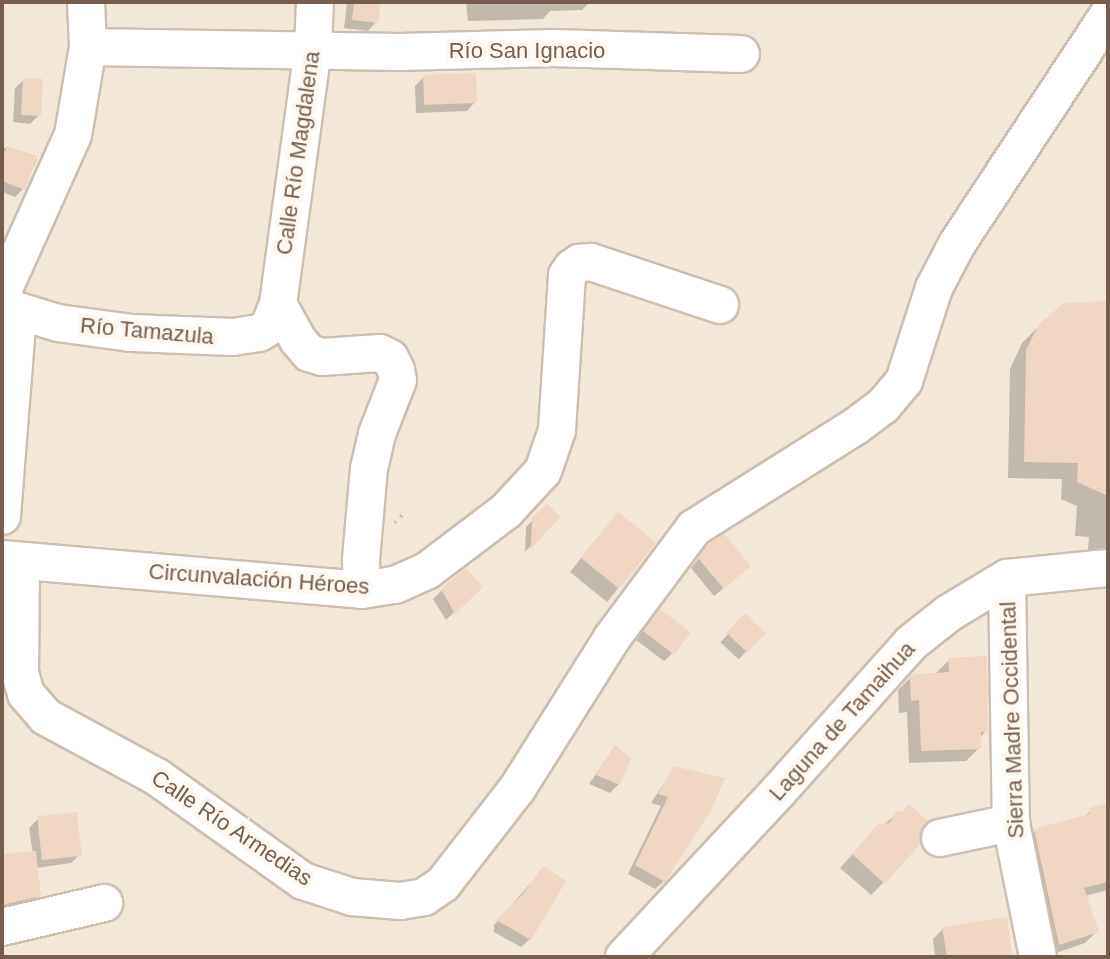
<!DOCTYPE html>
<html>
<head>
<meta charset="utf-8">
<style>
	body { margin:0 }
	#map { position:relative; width:1110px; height:959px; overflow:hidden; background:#fcf5ea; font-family:Arial,sans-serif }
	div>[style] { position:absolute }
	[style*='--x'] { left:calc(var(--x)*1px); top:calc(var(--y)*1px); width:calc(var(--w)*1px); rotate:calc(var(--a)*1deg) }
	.residential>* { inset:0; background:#f3e8d8; transform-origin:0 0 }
	.shadow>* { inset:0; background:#0003; transform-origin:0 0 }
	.building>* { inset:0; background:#f0d6c3; transform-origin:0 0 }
	.path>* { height:4px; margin-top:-2px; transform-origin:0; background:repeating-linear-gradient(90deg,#d5baa5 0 2px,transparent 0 8px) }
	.roads { filter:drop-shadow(2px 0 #cebeb0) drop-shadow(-2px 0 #cebeb0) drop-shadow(0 2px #cebeb0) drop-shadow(0 -2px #cebeb0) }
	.minor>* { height:36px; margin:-18px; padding:0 18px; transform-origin:18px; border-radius:18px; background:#fff }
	span { translate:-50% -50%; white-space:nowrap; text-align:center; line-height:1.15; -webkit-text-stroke:8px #fef9f0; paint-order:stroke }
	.street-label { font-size:22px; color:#765d4e }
	.frame { position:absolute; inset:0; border:4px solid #765d4e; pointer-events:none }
</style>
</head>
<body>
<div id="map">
	<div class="residential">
		<i style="left:2px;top:2px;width:1106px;height:955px"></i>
	</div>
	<div class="shadow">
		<i style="clip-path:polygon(347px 2px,379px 2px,376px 22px,368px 31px,344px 28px)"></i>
		<i style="clip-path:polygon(466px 2px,590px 2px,582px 10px,550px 11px,543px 19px,468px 21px)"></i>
		<i style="clip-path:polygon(424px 77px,475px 102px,467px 111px,416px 113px,415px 86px)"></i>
		<i style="clip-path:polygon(24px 80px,39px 115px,30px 124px,13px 122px,15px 88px)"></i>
		<i style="clip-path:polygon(2px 147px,37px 159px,24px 188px,15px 197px,2px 192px)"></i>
		<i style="clip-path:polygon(1108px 303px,1108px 569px,1087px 560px,1089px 537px,1075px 536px,1077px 506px,1061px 499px,1062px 479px,1008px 478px,1010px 369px,1022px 343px,1040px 325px)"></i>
		<i style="clip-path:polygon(547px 506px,558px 517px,525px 552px,526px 527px)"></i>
		<i style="clip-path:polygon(606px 527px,654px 544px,607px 602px,570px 572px)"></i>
		<i style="clip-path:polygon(710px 545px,740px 574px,714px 596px,691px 568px)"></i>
		<i style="clip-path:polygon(480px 587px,446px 620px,433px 599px,442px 590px)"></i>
		<i style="left:745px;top:616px;width:25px;height:36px;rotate:43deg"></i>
		<i style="clip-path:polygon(651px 620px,673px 653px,664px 661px,636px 640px)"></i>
		<i style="clip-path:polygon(949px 660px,986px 731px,979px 738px,979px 748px,966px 761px,909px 763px,907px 712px,899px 713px,898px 690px,911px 677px,936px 673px)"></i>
		<i style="clip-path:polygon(615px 747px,619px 784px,610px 793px,589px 784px)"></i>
		<i style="clip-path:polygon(674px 768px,664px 881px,655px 889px,628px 874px,661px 806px,651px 803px)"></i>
		<i style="clip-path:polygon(1108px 805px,1108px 890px,1085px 896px,1097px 931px,1085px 943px,1047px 956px,1022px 843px,1035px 831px,1083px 818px,1091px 810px)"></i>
		<i style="clip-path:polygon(898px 813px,884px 882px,871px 895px,840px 868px,866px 839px)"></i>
		<i style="clip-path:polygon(38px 819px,79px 855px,71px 863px,36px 868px,39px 895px,31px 904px,2px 912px,2px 856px,33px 854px,29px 828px)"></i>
		<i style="clip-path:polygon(543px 869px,530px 939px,521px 947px,494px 932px,494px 925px)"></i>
		<i style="clip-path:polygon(943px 929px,1010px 955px,935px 957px,933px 939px)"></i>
	</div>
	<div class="building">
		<i style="clip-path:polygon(354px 2px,381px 2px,378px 23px,352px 20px)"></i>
		<i style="left:476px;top:73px;width:30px;height:53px;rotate:88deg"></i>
		<i style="left:23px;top:78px;width:20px;height:37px;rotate:3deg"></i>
		<i style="clip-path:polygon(7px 146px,37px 156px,25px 190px,2px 181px,2px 160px)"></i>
		<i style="clip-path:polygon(1108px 301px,1108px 496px,1077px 482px,1078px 463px,1024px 462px,1026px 350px,1039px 324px,1064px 303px)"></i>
		<i style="clip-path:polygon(547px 504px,560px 517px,531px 549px,532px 518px)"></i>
		<i style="left:618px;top:512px;width:49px;height:59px;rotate:39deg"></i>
		<i style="clip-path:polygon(724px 534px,751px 566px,724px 589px,698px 558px,708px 544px)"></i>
		<i style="clip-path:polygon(466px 568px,483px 587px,455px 614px,441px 589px)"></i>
		<i style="left:660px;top:609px;width:39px;height:28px;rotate:37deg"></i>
		<i style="left:745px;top:613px;width:29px;height:27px;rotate:44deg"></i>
		<i style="clip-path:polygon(987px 656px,988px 732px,981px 732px,981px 749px,921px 751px,919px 700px,911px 701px,910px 675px,949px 672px,948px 658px)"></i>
		<i style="clip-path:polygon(615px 745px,631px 758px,620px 785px,596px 775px)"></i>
		<i style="clip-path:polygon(673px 766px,725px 778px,712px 809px,665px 882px,635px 865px,668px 797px,658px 794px)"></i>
		<i style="clip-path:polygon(1108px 803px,1108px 882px,1084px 888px,1099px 932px,1059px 945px,1034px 829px,1089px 814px,1090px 808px)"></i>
		<i style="clip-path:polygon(909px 804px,928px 821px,920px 831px,920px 844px,885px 884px,852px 854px,878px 824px,889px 823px,897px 811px,902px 812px)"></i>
		<i style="left:77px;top:812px;width:44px;height:40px;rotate:84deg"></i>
		<i style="clip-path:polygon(36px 851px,41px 896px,2px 905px,2px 854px)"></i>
		<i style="clip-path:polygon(543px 866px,566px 881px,531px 940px,496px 920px,523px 894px)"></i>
		<i style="clip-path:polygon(1007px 917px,1012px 955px,947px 957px,942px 927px)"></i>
	</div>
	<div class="path">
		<i style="--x:395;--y:523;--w:12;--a:-48"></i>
	</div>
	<div class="roads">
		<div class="minor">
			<i style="--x:88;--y:47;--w:311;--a:0.9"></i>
			<i style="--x:399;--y:52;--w:154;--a:-1.5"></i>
			<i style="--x:553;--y:48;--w:188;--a:1.8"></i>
			<i style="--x:2;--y:293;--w:173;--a:-65.8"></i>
			<i style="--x:73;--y:135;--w:89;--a:-80.3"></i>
			<i style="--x:88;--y:47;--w:45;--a:-92.5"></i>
			<i style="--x:278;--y:304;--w:41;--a:60.9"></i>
			<i style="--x:298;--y:340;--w:17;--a:50"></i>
			<i style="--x:309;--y:353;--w:14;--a:17"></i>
			<i style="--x:322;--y:357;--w:58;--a:-3.9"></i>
			<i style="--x:380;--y:353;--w:11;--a:27"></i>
			<i style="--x:390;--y:358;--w:13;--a:63"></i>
			<i style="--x:396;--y:370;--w:10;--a:79"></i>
			<i style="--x:398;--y:380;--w:58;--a:111.3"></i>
			<i style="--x:377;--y:434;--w:35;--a:103"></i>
			<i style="--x:369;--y:468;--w:92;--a:95"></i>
			<i style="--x:361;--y:560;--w:30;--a:88"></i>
			<i style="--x:2;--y:306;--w:59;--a:16.9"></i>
			<i style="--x:58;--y:323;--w:75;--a:7.7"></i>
			<i style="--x:132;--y:333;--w:101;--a:2.3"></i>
			<i style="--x:233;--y:337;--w:26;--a:-9"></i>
			<i style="--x:259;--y:333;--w:12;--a:-31"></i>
			<i style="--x:269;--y:327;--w:25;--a:-69"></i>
			<i style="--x:278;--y:304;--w:257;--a:-82.2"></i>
			<i style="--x:313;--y:49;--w:47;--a:-87.6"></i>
			<i style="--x:2;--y:516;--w:204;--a:-85.5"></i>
			<i style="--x:2;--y:559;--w:361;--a:4.9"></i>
			<i style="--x:362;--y:590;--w:33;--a:-9"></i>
			<i style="--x:395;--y:585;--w:36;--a:-24"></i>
			<i style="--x:428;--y:570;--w:98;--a:-37.1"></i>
			<i style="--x:506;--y:511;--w:54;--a:-47.2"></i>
			<i style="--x:543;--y:471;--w:43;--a:-71.1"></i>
			<i style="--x:557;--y:430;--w:155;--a:-86.3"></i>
			<i style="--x:567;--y:275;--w:9;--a:-54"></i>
			<i style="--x:572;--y:268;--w:9;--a:-36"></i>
			<i style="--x:579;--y:263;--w:12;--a:-5"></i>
			<i style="--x:591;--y:262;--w:136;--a:18.4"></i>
			<i style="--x:21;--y:561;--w:112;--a:90.5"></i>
			<i style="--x:20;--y:673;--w:22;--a:74"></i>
			<i style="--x:26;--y:694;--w:30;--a:49"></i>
			<i style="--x:46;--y:717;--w:126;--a:28.4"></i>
			<i style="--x:157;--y:777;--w:179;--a:35.5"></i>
			<i style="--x:303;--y:881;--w:52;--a:18.1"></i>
			<i style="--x:352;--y:897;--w:48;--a:4.8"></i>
			<i style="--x:400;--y:901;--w:24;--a:-9"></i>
			<i style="--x:424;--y:897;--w:23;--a:-34"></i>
			<i style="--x:443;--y:884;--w:120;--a:-52.1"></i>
			<i style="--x:517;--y:789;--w:178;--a:-57.8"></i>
			<i style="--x:612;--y:638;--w:137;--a:-53.3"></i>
			<i style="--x:694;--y:528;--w:191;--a:-32.2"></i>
			<i style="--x:856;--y:426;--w:34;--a:-37"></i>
			<i style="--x:883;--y:406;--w:33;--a:-50"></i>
			<i style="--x:904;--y:381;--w:98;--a:-72.1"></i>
			<i style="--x:934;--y:288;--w:50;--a:-62.4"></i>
			<i style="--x:957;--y:244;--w:274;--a:-56.6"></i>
			<i style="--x:1007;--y:578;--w:245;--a:89.1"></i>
			<i style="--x:1011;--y:823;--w:137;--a:78.6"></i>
			<i style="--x:940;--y:838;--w:73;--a:-11.9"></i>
			<i style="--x:2;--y:927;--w:105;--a:-13.2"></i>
			<i style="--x:624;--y:957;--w:224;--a:-47"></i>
			<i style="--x:777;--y:793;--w:201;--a:-48.2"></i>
			<i style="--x:911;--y:643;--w:48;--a:-38.3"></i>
			<i style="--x:949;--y:613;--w:68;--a:-31.1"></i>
			<i style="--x:1007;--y:578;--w:101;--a:-5.7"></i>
		</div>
	</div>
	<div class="street-label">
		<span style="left:527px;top:51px">Río San Ignacio</span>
		<span style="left:298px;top:153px;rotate:-82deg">Calle Río Magdalena</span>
		<span style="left:147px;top:331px;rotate:5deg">Río Tamazula</span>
		<span style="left:259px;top:579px;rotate:4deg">Circunvalación Héroes</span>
		<span style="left:1012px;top:720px;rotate:-92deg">Sierra Madre Occidental</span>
		<span style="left:842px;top:721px;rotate:-48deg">Laguna de Tamaihua</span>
		<span style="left:232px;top:828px;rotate:34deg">Calle Río Armedias</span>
	</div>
	<div class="frame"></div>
</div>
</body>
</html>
